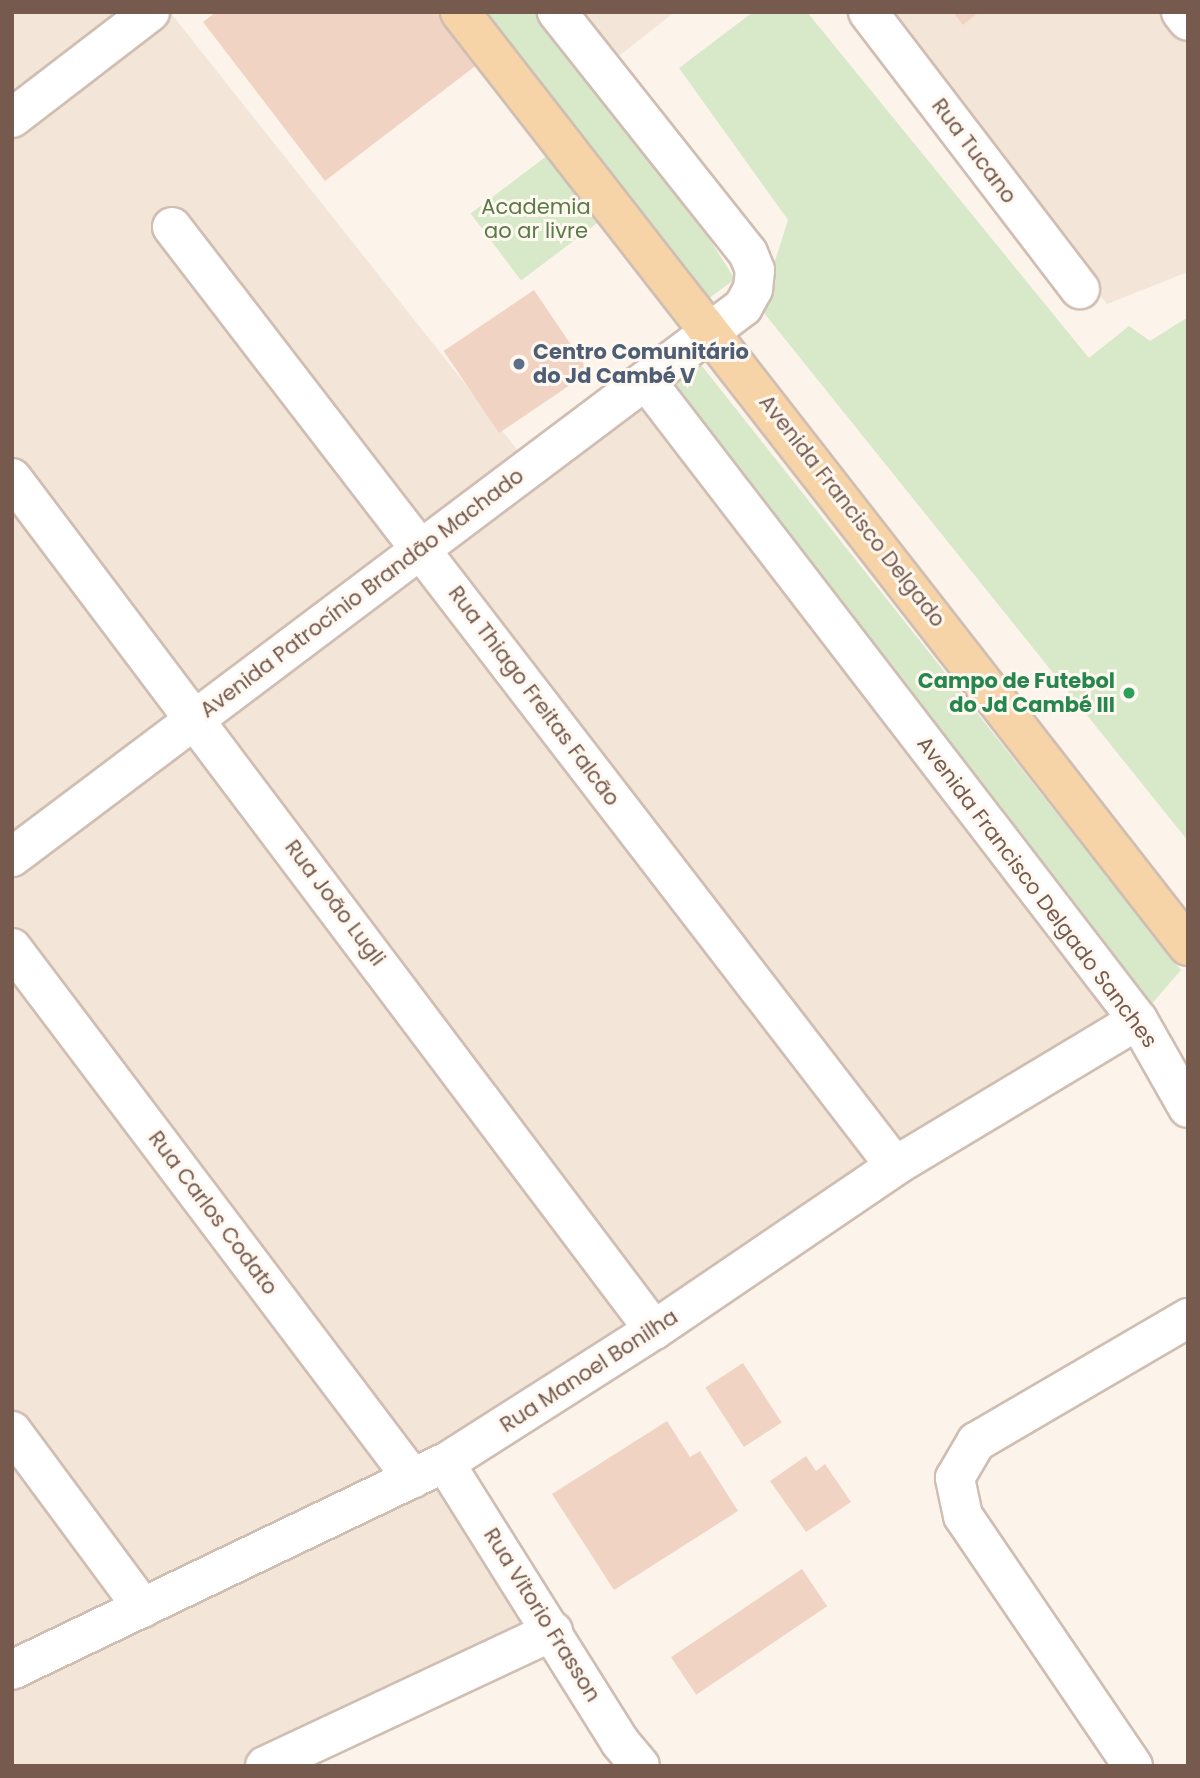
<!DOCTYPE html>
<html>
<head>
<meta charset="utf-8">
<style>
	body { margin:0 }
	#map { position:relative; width:1200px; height:1778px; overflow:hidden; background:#fcf4eb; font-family:Poppins,sans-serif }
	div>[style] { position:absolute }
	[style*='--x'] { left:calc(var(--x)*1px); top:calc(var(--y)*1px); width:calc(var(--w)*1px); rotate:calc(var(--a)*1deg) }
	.residential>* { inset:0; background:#f3e6d9 }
	.green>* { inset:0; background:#d8e9c9; transform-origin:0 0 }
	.building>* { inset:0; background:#f0d3c3; transform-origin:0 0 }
	.roads { filter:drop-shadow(2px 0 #d0beb3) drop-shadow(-2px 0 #d0beb3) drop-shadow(0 2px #d0beb3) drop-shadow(0 -2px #d0beb3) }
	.minor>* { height:38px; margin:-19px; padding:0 19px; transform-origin:19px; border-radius:19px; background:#fff }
	.major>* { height:38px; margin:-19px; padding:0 19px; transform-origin:19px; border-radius:19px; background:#f6d4a7 }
	.dots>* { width:19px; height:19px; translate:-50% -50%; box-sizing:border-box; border:4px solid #fef8f1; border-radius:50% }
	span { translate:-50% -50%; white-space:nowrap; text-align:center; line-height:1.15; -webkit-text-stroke:6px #fef8f1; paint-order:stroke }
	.street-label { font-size:21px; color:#765a4e }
	.park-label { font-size:21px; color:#597b47 }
	.service-label { font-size:21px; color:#4e5e75; font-weight:700 }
	.left { translate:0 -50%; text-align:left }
	.leisure-label { font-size:21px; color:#27864d; font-weight:700 }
	.right { translate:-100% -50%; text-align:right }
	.frame { position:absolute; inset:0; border:14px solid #765a4e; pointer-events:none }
</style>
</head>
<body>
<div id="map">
	<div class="residential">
		<i style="clip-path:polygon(12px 12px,170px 12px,531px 467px,646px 386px,1137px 1024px,445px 1463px,553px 1631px,307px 1750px,320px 1766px,12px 1766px)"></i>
		<i style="clip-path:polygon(557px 12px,675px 12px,601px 70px)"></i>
		<i style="clip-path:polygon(876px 12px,1167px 12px,1188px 39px,1188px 272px,1107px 304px)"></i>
	</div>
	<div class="green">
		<i style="clip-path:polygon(481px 12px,557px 12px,601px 70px,735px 279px,704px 302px)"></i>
		<i style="clip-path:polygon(753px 12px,807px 12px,1089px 358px,1129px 326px,1150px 341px,1188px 317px,1188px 841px,760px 308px,788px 220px,679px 68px)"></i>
		<i style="left:548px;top:155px;width:84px;height:97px;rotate:53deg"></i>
		<i style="clip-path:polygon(690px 351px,1181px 970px,1138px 1020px,650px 382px)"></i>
	</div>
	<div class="building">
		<i style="clip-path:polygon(216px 12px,438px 12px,478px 64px,325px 181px,203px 22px)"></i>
		<i style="clip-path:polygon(953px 12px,979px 12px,963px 25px)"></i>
		<i style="left:534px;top:290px;width:99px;height:109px;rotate:56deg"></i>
		<i style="left:743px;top:1363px;width:71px;height:45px;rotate:57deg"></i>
		<i style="clip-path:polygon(667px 1421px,690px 1457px,700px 1451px,738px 1511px,614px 1590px,552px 1494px)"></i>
		<i style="clip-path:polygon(806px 1456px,816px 1471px,825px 1464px,851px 1502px,806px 1532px,770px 1481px)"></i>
		<i style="left:802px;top:1569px;width:45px;height:158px;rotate:56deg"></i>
	</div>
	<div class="roads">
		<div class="minor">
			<i style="--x:868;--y:12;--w:349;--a:52.6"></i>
			<i style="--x:1181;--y:12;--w:11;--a:52"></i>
			<i style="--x:12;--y:118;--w:174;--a:-37.5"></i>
			<i style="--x:172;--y:227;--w:1185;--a:52.4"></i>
			<i style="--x:647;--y:382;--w:805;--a:52.42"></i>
			<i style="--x:1138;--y:1020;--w:101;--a:60.4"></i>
			<i style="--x:12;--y:478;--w:1067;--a:53"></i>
			<i style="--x:12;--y:857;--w:915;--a:-36.96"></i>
			<i style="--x:743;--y:307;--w:21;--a:-61"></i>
			<i style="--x:753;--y:289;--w:19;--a:-84"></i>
			<i style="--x:755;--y:270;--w:18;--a:-112"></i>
			<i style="--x:748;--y:253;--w:308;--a:-128.4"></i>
			<i style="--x:12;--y:948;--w:665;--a:52.94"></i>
			<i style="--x:12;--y:1431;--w:220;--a:53.5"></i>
			<i style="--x:445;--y:1463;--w:329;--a:57.9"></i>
			<i style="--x:620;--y:1742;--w:31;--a:50"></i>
			<i style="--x:12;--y:1670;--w:480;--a:-25.6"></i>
			<i style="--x:445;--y:1463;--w:248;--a:-32.5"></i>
			<i style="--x:654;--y:1330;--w:292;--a:-34.2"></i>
			<i style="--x:895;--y:1166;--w:283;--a:-31"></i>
			<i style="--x:265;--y:1766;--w:318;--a:-25.1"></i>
			<i style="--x:1133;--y:1766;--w:302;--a:-124.2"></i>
			<i style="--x:963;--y:1516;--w:39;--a:-102"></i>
			<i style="--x:955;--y:1478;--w:42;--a:-59.7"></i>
			<i style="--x:976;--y:1442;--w:246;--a:-30.3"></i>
		</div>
		<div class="major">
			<i style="--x:460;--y:12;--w:1184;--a:52.07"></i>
		</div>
	</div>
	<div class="dots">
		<i style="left:519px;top:364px;background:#5c6f8a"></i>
		<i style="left:1129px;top:693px;background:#2e9e5b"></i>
	</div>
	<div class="street-label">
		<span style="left:974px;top:151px;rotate:53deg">Rua Tucano</span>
		<span style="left:852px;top:511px;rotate:52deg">Avenida Francisco Delgado</span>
		<span style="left:362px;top:593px;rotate:-37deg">Avenida Patrocínio Brandão Machado</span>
		<span style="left:534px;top:696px;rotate:53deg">Rua Thiago Freitas Falcão</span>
		<span style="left:1037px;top:892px;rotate:53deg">Avenida Francisco Delgado Sanches</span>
		<span style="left:335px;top:903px;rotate:53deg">Rua João Lugli</span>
		<span style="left:213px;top:1213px;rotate:53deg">Rua Carlos Codato</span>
		<span style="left:589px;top:1371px;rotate:-33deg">Rua Manoel Bonilha</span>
		<span style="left:542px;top:1615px;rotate:58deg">Rua Vitorio Frasson</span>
	</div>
	<div class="park-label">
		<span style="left:536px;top:219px">Academia<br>ao ar livre</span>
	</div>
	<div class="service-label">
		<span class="left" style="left:533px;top:364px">Centro Comunitário<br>do Jd Cambé V</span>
	</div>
	<div class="leisure-label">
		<span class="right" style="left:1115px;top:693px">Campo de Futebol<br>do Jd Cambé III</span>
	</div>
	<div class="frame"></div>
</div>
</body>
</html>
